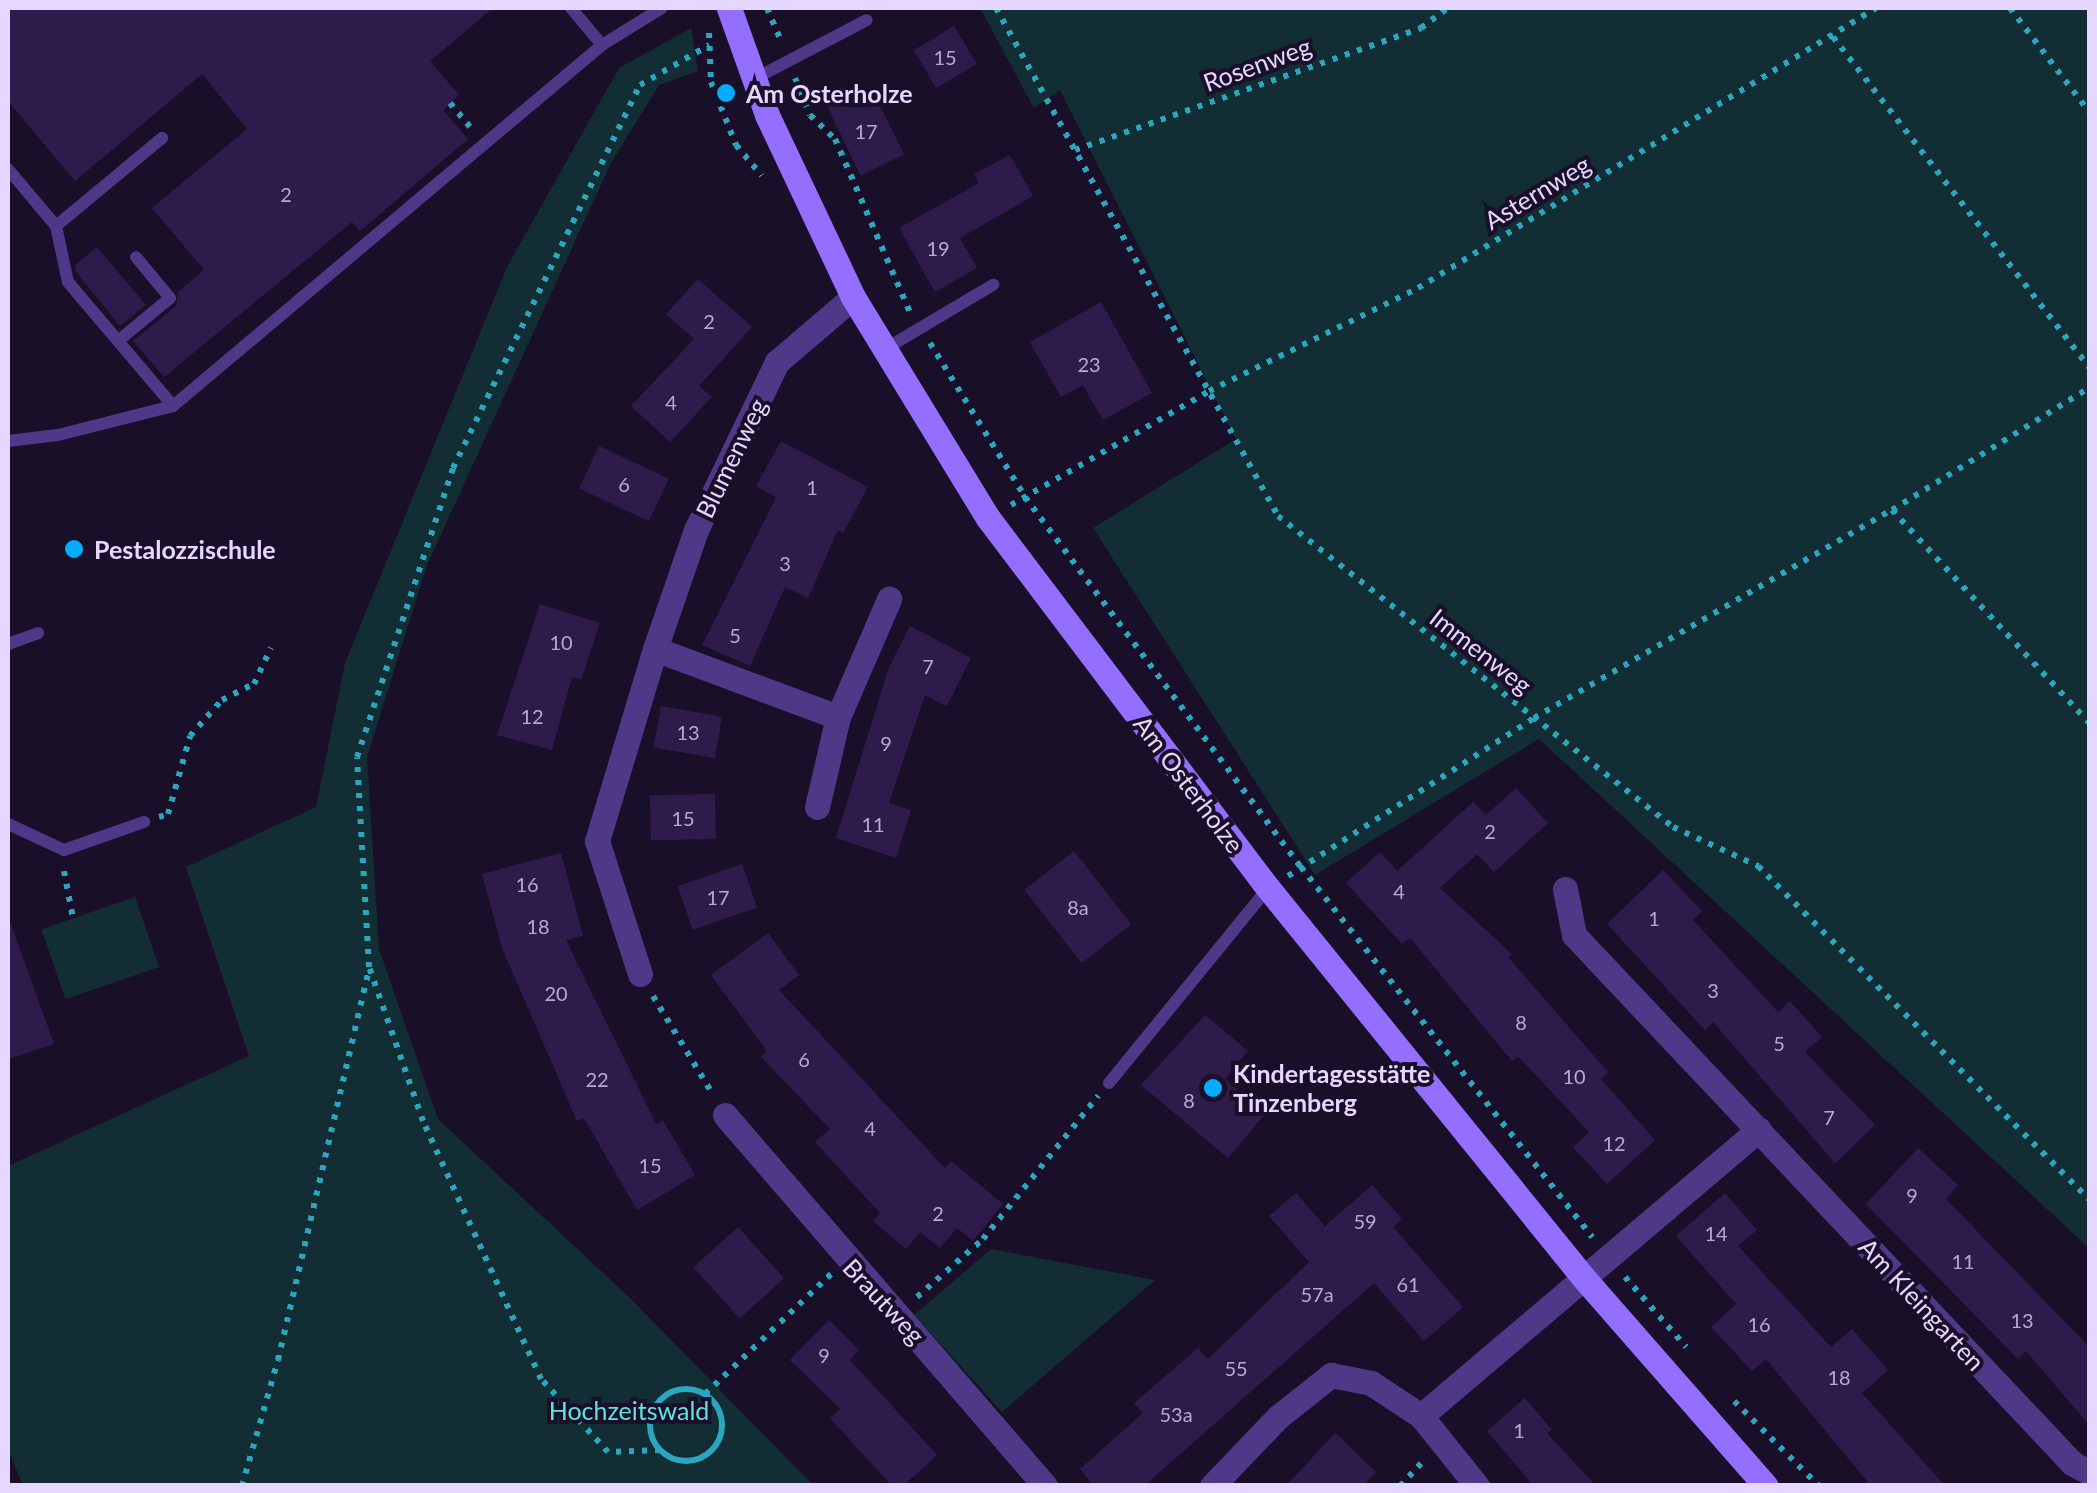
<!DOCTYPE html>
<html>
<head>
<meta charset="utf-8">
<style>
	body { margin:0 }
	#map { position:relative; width:2097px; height:1493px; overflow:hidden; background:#1a0f29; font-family:Lato,sans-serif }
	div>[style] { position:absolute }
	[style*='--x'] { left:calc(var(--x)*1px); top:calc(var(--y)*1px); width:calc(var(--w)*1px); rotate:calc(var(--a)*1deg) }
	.green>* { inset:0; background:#122d33; transform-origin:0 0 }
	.building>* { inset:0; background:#2f1b4b; transform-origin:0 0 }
	.path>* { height:6px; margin-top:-3px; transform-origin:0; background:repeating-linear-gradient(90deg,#2ca6be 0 5px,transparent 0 13px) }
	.path>.ring { margin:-3px; padding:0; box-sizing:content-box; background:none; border:6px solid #2ca6be; border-radius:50% }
	.lane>* { height:12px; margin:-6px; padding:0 6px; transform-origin:6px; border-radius:6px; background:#4e3989 }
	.street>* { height:25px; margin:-12.5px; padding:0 12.5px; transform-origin:12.5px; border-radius:12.5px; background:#4e3989 }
	.secondary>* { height:25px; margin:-12.5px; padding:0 12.5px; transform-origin:12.5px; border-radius:12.5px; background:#936eff }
	.dots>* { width:28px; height:28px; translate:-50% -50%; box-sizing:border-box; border:5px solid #1a0f29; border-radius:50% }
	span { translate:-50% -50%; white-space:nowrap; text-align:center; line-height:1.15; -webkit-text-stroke:8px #1a0f29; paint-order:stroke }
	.number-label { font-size:20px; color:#b8a8d2 }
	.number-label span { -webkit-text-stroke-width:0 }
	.street-label { font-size:25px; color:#e5d7ff }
	.poi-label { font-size:25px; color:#e5d7ff; font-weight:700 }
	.left { translate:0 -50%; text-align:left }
	.park-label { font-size:25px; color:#5ee4e1 }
	.frame { position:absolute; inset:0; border:10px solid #e5d7ff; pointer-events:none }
</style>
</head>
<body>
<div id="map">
	<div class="green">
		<i style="clip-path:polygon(980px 8px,2089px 8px,2089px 1248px,1539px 739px,1315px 875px,1093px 528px,1236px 439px,1060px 90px,1034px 108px)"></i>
		<i style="clip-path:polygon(691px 28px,698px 71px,659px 85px,610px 165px,427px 565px,367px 757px,379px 949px,438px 1119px,630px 1298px,813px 1485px,23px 1485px,8px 1450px,8px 1166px,249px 1056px,186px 867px,316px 807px,345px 663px,507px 267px,619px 68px)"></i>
		<i style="left:135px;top:897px;width:74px;height:99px;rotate:71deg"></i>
		<i style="clip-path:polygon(991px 1249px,1155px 1280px,1002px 1412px,914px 1315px)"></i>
	</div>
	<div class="building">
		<i style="clip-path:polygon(8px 8px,493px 8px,430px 61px,459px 95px,443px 110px,468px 139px,360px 231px,352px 222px,164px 377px,133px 341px,176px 306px,178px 292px,204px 270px,152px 208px,247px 129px,202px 74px,75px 181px,8px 101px)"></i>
		<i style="left:954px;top:26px;width:44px;height:47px;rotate:59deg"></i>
		<i style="left:871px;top:87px;width:75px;height:48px;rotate:64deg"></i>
		<i style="clip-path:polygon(1010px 155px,1033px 196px,960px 238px,977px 268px,935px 292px,899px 228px,979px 183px,974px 174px)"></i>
		<i style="clip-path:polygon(97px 247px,146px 305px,120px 326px,76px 272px,75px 265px)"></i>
		<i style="clip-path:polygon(698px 279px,752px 327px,699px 386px,712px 397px,670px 442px,631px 406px,694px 339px,666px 314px)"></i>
		<i style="clip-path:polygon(1101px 302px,1152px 393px,1103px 420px,1083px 385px,1061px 397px,1030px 342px)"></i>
		<i style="clip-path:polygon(781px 441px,868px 487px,843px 533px,838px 530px,808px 598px,785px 587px,750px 666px,702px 645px,776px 497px,756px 486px)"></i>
		<i style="left:599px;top:446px;width:77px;height:47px;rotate:25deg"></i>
		<i style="clip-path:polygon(540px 604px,600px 623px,581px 680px,572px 677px,552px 750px,497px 735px)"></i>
		<i style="clip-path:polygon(910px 626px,971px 658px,947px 706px,925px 695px,889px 803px,911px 810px,896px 858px,836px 838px,889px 667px)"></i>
		<i style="left:661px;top:706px;width:62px;height:42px;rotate:10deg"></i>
		<i style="clip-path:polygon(1516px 788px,1548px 823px,1494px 872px,1477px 854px,1440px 888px,1512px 954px,1508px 957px,1608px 1072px,1601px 1079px,1655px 1140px,1607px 1184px,1573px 1147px,1589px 1132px,1518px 1056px,1512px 1061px,1410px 938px,1402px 944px,1346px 883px,1380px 852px,1397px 871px,1473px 802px,1486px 815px)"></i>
		<i style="left:715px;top:794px;width:45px;height:65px;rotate:89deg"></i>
		<i style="left:1074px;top:851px;width:93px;height:63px;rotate:52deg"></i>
		<i style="clip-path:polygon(561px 853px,583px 936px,566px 940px,656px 1124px,663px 1120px,695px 1175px,637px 1210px,584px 1118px,577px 1121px,502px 948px,482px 874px)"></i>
		<i style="left:742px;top:864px;width:46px;height:68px;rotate:71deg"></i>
		<i style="clip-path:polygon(1663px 870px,1702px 911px,1693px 920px,1778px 1012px,1790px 1001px,1822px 1037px,1805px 1052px,1875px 1125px,1835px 1163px,1713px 1022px,1705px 1030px,1607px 924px)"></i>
		<i style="clip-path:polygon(11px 924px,54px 1044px,8px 1059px,8px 925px)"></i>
		<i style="clip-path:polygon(768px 933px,799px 975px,779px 990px,945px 1168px,951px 1161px,1003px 1204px,973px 1241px,957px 1228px,940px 1248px,920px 1232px,906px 1249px,873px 1221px,880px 1213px,815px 1142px,830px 1129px,761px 1057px,767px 1051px,711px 975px)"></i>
		<i style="clip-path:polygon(1205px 1015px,1248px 1051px,1225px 1079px,1266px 1113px,1228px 1158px,1141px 1085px)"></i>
		<i style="clip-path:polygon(1918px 1148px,1958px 1185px,1946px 1199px,2090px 1348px,2090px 1426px,2026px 1351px,2018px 1359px,1866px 1204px)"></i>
		<i style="clip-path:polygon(1372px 1185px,1402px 1219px,1393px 1227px,1463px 1307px,1424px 1341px,1374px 1283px,1144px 1486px,1094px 1486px,1080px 1469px,1143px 1413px,1134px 1403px,1198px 1348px,1208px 1359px,1309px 1262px,1269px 1216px,1296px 1193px,1325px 1226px)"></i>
		<i style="clip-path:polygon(1725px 1193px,1757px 1230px,1738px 1246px,1831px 1347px,1852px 1329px,1888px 1370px,1862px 1393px,1945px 1486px,1871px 1486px,1766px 1359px,1752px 1371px,1711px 1327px,1736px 1304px,1676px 1236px)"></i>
		<i style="left:738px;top:1227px;width:69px;height:60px;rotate:48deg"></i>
		<i style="clip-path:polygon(829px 1320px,859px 1350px,850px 1360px,937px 1455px,903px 1486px,892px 1486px,830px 1418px,840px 1409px,790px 1360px)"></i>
		<i style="clip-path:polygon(1525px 1398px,1552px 1430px,1547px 1433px,1596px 1486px,1534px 1486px,1487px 1431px)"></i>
		<i style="clip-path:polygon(1335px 1433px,1376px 1472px,1363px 1486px,1286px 1486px)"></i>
	</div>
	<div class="path">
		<i style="--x:767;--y:8;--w:38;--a:67"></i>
		<i style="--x:996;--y:8;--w:581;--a:60.96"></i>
		<i style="--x:1278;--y:516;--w:503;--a:38.21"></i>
		<i style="--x:1673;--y:827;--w:94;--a:24.6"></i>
		<i style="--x:1758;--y:866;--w:471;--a:45.2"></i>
		<i style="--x:2010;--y:8;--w:132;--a:52.7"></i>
		<i style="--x:709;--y:33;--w:49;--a:87.7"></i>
		<i style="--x:711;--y:82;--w:68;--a:68.4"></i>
		<i style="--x:736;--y:145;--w:40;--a:50"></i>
		<i style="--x:1833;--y:37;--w:419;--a:52.2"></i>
		<i style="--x:795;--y:78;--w:40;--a:68"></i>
		<i style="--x:810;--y:115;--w:35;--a:44"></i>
		<i style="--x:835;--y:139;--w:189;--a:66.6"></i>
		<i style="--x:450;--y:103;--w:34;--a:50"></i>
		<i style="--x:1075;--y:150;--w:367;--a:-19.4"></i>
		<i style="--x:1421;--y:28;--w:34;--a:-37"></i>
		<i style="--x:930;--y:343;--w:181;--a:58.3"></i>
		<i style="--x:1025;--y:497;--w:462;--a:53.3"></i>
		<i style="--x:1301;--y:867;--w:471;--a:51.8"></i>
		<i style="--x:1011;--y:505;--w:228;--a:-29.9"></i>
		<i style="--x:1209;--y:391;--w:233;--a:-26.2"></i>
		<i style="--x:1418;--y:288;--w:537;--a:-31.44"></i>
		<i style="--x:1892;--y:510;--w:292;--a:47.2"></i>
		<i style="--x:159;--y:817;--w:9;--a:-18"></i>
		<i style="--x:168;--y:814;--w:81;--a:-74.2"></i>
		<i style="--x:190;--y:736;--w:48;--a:-48.4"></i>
		<i style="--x:222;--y:700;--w:36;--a:-27"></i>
		<i style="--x:254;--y:684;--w:40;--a:-65"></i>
		<i style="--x:64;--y:871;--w:48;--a:79.2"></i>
		<i style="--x:1288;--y:876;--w:292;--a:-32.7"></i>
		<i style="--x:1534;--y:718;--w:414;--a:-30.2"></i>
		<i style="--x:1892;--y:510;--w:233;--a:-31.8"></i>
		<i style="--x:653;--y:996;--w:114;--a:58.7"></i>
		<i style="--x:1625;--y:1277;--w:93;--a:48.9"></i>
		<i style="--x:917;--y:1297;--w:88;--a:-41.3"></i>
		<i style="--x:983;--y:1239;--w:184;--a:-51.2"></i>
		<i class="ring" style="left:650px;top:1389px;width:66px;height:66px"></i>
		<i style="--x:705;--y:1394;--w:174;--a:-43.6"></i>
		<i style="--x:1734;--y:1401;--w:120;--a:45"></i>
		<i style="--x:660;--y:1450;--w:52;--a:177.8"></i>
		<i style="--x:608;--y:1452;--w:99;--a:-132.5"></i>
		<i style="--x:541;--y:1379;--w:284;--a:-114.6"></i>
		<i style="--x:423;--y:1121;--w:163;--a:-109.3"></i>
		<i style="--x:369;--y:967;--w:210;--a:-93.3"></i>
		<i style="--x:357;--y:757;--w:305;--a:-71.6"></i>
		<i style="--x:453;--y:468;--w:426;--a:-64"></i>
		<i style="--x:640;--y:85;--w:80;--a:-30.1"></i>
		<i style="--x:242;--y:1486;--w:131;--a:-74.1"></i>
		<i style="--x:278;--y:1360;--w:402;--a:-76.9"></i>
		<i style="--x:1400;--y:1486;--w:34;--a:-47"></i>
	</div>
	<div class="lane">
		<i style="--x:571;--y:8;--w:48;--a:50"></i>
		<i style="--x:754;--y:79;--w:127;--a:-27.6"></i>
		<i style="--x:8;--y:169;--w:75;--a:49.9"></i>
		<i style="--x:56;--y:226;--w:57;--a:77.9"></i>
		<i style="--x:68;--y:282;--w:162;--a:49.7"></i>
		<i style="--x:56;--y:226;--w:138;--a:-39.7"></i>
		<i style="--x:118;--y:341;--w:67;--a:-39.6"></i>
		<i style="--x:170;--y:298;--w:53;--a:-129.7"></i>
		<i style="--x:885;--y:349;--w:126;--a:-30.7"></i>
		<i style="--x:8;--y:441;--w:50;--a:-6.8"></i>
		<i style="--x:58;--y:435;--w:119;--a:-14.2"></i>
		<i style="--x:173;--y:406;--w:561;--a:-40.08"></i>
		<i style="--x:602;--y:45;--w:70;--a:-31.7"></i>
		<i style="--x:8;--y:644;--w:32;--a:-20"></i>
		<i style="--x:8;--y:824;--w:62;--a:24.9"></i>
		<i style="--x:64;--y:850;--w:85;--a:-19.3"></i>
		<i style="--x:1109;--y:1083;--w:252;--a:-50.8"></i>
	</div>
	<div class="street">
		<i style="--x:655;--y:649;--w:195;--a:20.4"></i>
		<i style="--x:817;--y:807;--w:92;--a:-76.9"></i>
		<i style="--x:838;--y:717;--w:129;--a:-66.6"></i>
		<i style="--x:1565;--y:889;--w:47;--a:78.9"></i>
		<i style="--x:1574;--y:935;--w:726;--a:46.67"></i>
		<i style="--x:2072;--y:1463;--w:21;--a:29"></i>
		<i style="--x:640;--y:974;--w:140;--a:-107.9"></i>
		<i style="--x:597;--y:841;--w:201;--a:-73.2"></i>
		<i style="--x:655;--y:649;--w:126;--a:-71"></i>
		<i style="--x:696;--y:530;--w:187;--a:-64.3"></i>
		<i style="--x:777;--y:362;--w:100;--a:-40.5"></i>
		<i style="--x:725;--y:1115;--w:490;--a:49.2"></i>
		<i style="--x:1421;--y:1416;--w:443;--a:-40.3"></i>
		<i style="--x:1212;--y:1486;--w:95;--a:-46.3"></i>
		<i style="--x:1278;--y:1417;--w:68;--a:-38.4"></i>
		<i style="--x:1331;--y:1375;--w:41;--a:11.3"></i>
		<i style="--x:1371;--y:1383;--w:60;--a:33.4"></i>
		<i style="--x:1421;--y:1416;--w:90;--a:51.3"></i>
	</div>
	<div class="secondary">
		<i style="--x:729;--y:8;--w:114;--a:70.4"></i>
		<i style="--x:767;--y:115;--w:201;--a:64.7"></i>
		<i style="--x:853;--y:297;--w:259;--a:58.6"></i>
		<i style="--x:988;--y:518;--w:464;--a:52.9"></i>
		<i style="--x:1268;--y:888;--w:499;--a:51"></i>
		<i style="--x:1582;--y:1276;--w:279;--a:48.8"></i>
	</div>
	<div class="dots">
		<i style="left:726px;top:93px;background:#03acff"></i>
		<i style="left:74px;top:549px;background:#03acff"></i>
		<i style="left:1213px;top:1088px;background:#03acff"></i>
	</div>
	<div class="number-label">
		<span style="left:945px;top:57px">15</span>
		<span style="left:866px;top:131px">17</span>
		<span style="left:286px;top:194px">2</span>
		<span style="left:938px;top:248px">19</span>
		<span style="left:709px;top:321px">2</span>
		<span style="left:1089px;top:364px">23</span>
		<span style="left:671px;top:402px">4</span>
		<span style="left:624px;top:484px">6</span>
		<span style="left:812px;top:487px">1</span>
		<span style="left:785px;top:563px">3</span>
		<span style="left:735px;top:635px">5</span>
		<span style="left:561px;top:642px">10</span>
		<span style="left:928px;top:666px">7</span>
		<span style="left:532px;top:716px">12</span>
		<span style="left:688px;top:732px">13</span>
		<span style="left:886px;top:743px">9</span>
		<span style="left:683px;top:818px">15</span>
		<span style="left:873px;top:824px">11</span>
		<span style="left:1490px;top:831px">2</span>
		<span style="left:527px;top:884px">16</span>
		<span style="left:1399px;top:891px">4</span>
		<span style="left:718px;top:897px">17</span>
		<span style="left:1078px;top:907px">8a</span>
		<span style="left:1654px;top:918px">1</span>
		<span style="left:538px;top:926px">18</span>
		<span style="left:1713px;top:990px">3</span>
		<span style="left:556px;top:993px">20</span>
		<span style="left:1521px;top:1022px">8</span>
		<span style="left:1779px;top:1043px">5</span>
		<span style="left:804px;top:1059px">6</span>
		<span style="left:1574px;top:1076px">10</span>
		<span style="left:597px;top:1079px">22</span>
		<span style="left:1189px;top:1100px">8</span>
		<span style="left:1829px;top:1117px">7</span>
		<span style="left:870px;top:1128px">4</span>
		<span style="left:1614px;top:1143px">12</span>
		<span style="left:650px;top:1165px">15</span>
		<span style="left:1912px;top:1195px">9</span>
		<span style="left:938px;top:1213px">2</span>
		<span style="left:1365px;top:1221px">59</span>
		<span style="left:1716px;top:1233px">14</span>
		<span style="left:1963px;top:1261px">11</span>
		<span style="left:1408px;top:1284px">61</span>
		<span style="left:1317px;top:1294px">57a</span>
		<span style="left:2022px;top:1320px">13</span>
		<span style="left:1759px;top:1324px">16</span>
		<span style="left:824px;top:1355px">9</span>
		<span style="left:1236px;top:1368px">55</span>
		<span style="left:1839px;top:1377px">18</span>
		<span style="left:1176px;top:1414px">53a</span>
		<span style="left:1519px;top:1430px">1</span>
	</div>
	<div class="street-label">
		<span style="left:1257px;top:64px;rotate:-20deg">Rosenweg</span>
		<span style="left:1537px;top:192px;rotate:-31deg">Asternweg</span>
		<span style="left:731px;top:458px;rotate:-64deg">Blumenweg</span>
		<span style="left:1481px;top:651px;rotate:38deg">Immenweg</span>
		<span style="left:1189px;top:784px;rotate:53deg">Am Osterholze</span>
		<span style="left:884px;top:1301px;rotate:47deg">Brautweg</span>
		<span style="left:1922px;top:1304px;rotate:47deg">Am Kleingarten</span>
	</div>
	<div class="poi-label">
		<span class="left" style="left:746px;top:93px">Am Osterholze</span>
		<span class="left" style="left:94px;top:549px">Pestalozzischule</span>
		<span class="left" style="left:1233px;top:1088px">Kindertagesstätte<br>Tinzenberg</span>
	</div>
	<div class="park-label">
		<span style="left:629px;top:1410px">Hochzeitswald</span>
	</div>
	<div class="frame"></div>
</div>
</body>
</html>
